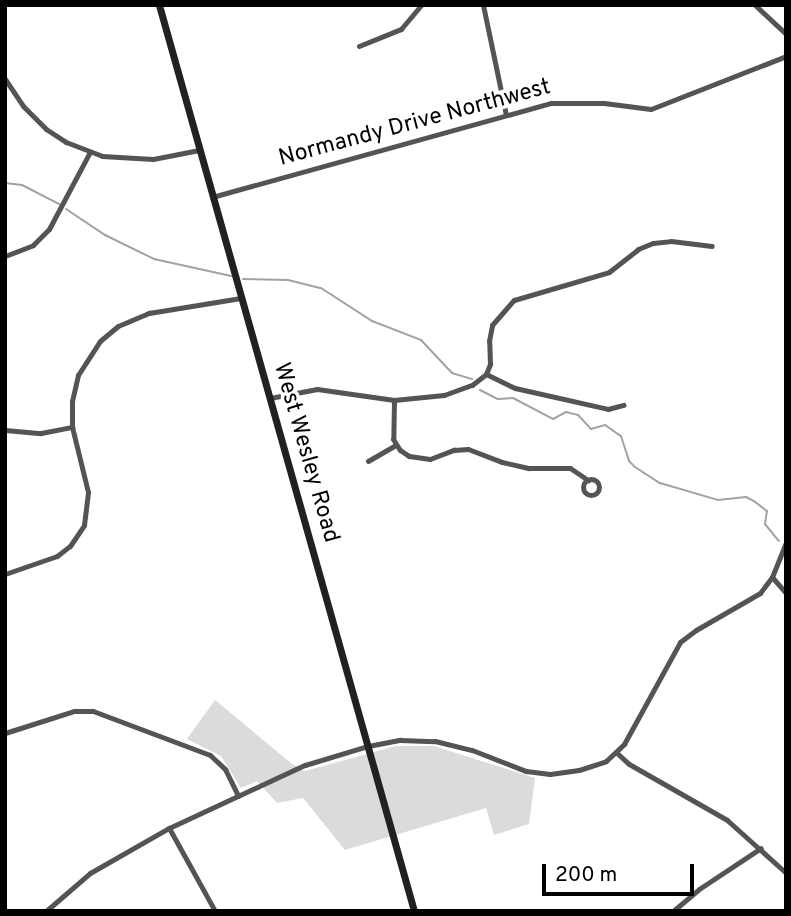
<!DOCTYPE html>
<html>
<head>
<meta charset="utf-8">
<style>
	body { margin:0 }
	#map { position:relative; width:791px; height:916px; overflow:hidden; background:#fff; font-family:Overpass,sans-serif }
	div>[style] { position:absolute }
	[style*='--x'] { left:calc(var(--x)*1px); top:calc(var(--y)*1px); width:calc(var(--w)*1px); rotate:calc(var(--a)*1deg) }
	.green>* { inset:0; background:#dbdbdb }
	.stream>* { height:2px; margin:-1px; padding:0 1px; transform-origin:1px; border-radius:1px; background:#a2a2a2 }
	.street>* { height:5px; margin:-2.5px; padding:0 2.5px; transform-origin:2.5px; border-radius:2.5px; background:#545454 }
	.street>.ring { margin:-2.5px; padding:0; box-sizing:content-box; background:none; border:5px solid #545454; border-radius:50% }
	.secondary>* { height:7px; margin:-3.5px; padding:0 3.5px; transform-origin:3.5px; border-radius:3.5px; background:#212121 }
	span { translate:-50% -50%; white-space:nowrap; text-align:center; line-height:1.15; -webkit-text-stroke:7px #fff; paint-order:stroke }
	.street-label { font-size:23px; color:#000 }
	.frame { position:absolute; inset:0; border:7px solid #000; pointer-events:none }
	.scale { position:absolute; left:542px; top:864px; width:152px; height:32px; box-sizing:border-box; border:4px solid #000; border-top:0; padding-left:9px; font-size:21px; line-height:24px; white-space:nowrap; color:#000; -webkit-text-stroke:5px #fff; paint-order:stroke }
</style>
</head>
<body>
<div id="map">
	<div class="green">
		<i style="clip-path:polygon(215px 700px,292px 764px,305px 771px,396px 746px,434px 746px,535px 778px,529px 824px,494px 835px,486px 808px,345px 850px,303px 798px,277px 803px,257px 781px,241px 788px,221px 756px,187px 739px)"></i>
	</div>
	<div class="stream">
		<i style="--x:5;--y:183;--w:17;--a:7"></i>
		<i style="--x:22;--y:185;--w:42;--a:27.2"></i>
		<i style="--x:66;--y:209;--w:47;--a:33.7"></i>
		<i style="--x:105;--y:235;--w:55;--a:26.1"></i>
		<i style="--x:154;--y:259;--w:79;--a:12.4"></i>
		<i style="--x:243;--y:279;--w:45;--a:1.3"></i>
		<i style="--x:288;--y:280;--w:34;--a:14"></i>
		<i style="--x:321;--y:288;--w:61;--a:32.9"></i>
		<i style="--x:372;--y:321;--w:53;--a:21.2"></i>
		<i style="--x:421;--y:340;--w:45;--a:46.8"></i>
		<i style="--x:452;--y:373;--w:21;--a:17"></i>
		<i style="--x:480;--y:390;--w:20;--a:27"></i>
		<i style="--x:498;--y:399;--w:15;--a:-4"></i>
		<i style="--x:513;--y:398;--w:45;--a:27.7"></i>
		<i style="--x:553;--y:419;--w:15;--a:-28"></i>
		<i style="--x:566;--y:412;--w:12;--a:14"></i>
		<i style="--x:578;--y:415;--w:19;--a:47"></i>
		<i style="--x:591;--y:429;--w:15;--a:-16"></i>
		<i style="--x:605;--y:425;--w:19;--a:35"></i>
		<i style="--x:621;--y:436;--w:26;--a:72"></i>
		<i style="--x:629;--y:461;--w:8;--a:45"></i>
		<i style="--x:635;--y:467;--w:30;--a:33"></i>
		<i style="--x:660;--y:483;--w:60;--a:16.3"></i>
		<i style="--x:718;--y:500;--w:28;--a:-6"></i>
		<i style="--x:746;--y:497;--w:9;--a:27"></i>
		<i style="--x:754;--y:501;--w:16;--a:38"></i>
		<i style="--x:767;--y:511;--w:13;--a:99"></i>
		<i style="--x:765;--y:524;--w:22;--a:51"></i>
	</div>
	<div class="street">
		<i style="--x:483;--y:5;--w:112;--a:78.2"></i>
		<i style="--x:755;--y:5;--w:42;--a:43.1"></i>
		<i style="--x:359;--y:46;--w:45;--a:-22"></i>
		<i style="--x:401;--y:29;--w:31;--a:-50"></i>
		<i style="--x:5;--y:79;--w:32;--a:56"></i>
		<i style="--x:23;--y:106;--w:33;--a:45"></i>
		<i style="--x:46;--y:129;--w:24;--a:33"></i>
		<i style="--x:66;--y:142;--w:39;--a:21"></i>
		<i style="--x:102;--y:156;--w:51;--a:3.4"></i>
		<i style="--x:153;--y:159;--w:47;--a:-11.1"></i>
		<i style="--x:212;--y:197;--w:352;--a:-15.5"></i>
		<i style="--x:551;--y:103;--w:53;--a:0"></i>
		<i style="--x:604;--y:103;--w:47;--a:7.3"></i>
		<i style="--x:651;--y:109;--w:145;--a:-21.4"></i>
		<i style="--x:5;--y:256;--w:30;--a:-21"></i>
		<i style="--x:33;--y:245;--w:23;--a:-45"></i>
		<i style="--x:49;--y:229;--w:87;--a:-62"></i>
		<i style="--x:486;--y:374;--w:32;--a:26"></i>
		<i style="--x:515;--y:388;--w:95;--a:12.7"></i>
		<i style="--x:608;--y:409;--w:16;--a:-15"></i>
		<i style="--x:270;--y:398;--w:48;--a:-10.8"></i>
		<i style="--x:317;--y:389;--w:78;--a:8.1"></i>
		<i style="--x:394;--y:400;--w:50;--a:-5.7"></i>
		<i style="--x:444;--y:395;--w:30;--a:-20"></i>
		<i style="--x:472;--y:385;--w:18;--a:-38"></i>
		<i style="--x:486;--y:374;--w:11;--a:-68"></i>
		<i style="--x:490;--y:364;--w:23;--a:-92"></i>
		<i style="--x:489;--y:341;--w:16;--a:-79"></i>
		<i style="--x:492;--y:325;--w:33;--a:-49"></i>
		<i style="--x:514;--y:300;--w:99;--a:-16.4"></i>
		<i style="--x:609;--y:272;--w:37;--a:-38"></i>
		<i style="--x:638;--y:249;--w:16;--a:-22"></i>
		<i style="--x:653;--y:243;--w:18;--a:-6"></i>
		<i style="--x:671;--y:241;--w:41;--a:7"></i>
		<i style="--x:394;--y:400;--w:39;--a:91"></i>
		<i style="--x:393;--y:439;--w:13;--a:58"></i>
		<i style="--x:400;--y:450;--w:11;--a:34"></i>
		<i style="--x:409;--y:456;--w:21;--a:8"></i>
		<i style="--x:430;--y:459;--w:26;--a:-21"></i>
		<i style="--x:454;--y:450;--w:14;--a:-4"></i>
		<i style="--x:468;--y:449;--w:36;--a:21"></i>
		<i style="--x:502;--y:462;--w:28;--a:13"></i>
		<i style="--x:529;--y:468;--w:41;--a:0"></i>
		<i style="--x:570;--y:468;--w:22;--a:34"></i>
		<i style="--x:5;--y:430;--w:36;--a:5"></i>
		<i style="--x:41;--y:433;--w:32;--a:-11"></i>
		<i style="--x:368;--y:461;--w:32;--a:-30"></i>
		<i class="ring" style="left:583px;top:479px;width:11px;height:11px"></i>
		<i style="--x:5;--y:574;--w:55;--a:-19.1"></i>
		<i style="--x:57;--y:556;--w:16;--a:-38"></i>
		<i style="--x:70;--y:546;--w:25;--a:-56"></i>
		<i style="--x:84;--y:525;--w:33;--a:-83"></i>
		<i style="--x:88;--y:492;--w:67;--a:-103.8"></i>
		<i style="--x:72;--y:427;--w:26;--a:-90"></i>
		<i style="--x:72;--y:401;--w:27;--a:-77"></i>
		<i style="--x:78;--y:375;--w:40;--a:-57.1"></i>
		<i style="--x:100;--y:341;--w:23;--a:-40"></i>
		<i style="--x:118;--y:326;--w:34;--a:-23"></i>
		<i style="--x:149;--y:313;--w:93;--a:-9.3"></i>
		<i style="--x:772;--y:577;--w:21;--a:49"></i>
		<i style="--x:5;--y:733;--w:72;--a:-17.7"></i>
		<i style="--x:74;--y:711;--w:19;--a:0"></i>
		<i style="--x:93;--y:711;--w:125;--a:20.6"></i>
		<i style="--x:210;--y:755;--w:21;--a:43"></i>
		<i style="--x:225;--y:769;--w:30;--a:64"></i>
		<i style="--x:617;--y:753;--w:16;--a:43"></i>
		<i style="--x:629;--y:764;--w:113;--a:29.7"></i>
		<i style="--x:727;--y:820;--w:79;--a:41.9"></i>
		<i style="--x:169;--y:828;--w:95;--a:61"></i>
		<i style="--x:46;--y:911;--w:58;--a:-40.8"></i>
		<i style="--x:90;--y:873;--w:91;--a:-29.7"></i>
		<i style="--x:169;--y:828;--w:150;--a:-24.9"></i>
		<i style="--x:305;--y:765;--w:66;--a:-16.8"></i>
		<i style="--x:368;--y:746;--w:33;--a:-11"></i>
		<i style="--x:400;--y:740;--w:35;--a:2"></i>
		<i style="--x:435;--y:741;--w:38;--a:14"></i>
		<i style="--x:472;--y:750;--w:58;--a:21.3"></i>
		<i style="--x:526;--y:771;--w:24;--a:7"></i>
		<i style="--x:550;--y:774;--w:29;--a:-8"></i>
		<i style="--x:579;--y:770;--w:28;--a:-18"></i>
		<i style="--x:606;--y:761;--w:25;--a:-43"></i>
		<i style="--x:624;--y:744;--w:116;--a:-61.2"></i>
		<i style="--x:680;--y:642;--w:20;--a:-37"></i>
		<i style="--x:696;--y:630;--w:74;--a:-30"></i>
		<i style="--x:760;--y:593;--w:20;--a:-53"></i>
		<i style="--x:772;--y:577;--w:38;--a:-68"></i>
		<i style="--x:673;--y:911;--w:34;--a:-40"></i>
		<i style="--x:699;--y:889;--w:74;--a:-33.5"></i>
	</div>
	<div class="secondary">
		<i style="--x:159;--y:5;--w:941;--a:74.28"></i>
	</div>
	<div class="street-label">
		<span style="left:415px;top:124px;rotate:-15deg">Normandy Drive Northwest</span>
		<span style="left:305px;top:453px;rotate:74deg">West Wesley Road</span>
	</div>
	<div class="frame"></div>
	<div class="scale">200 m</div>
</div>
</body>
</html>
